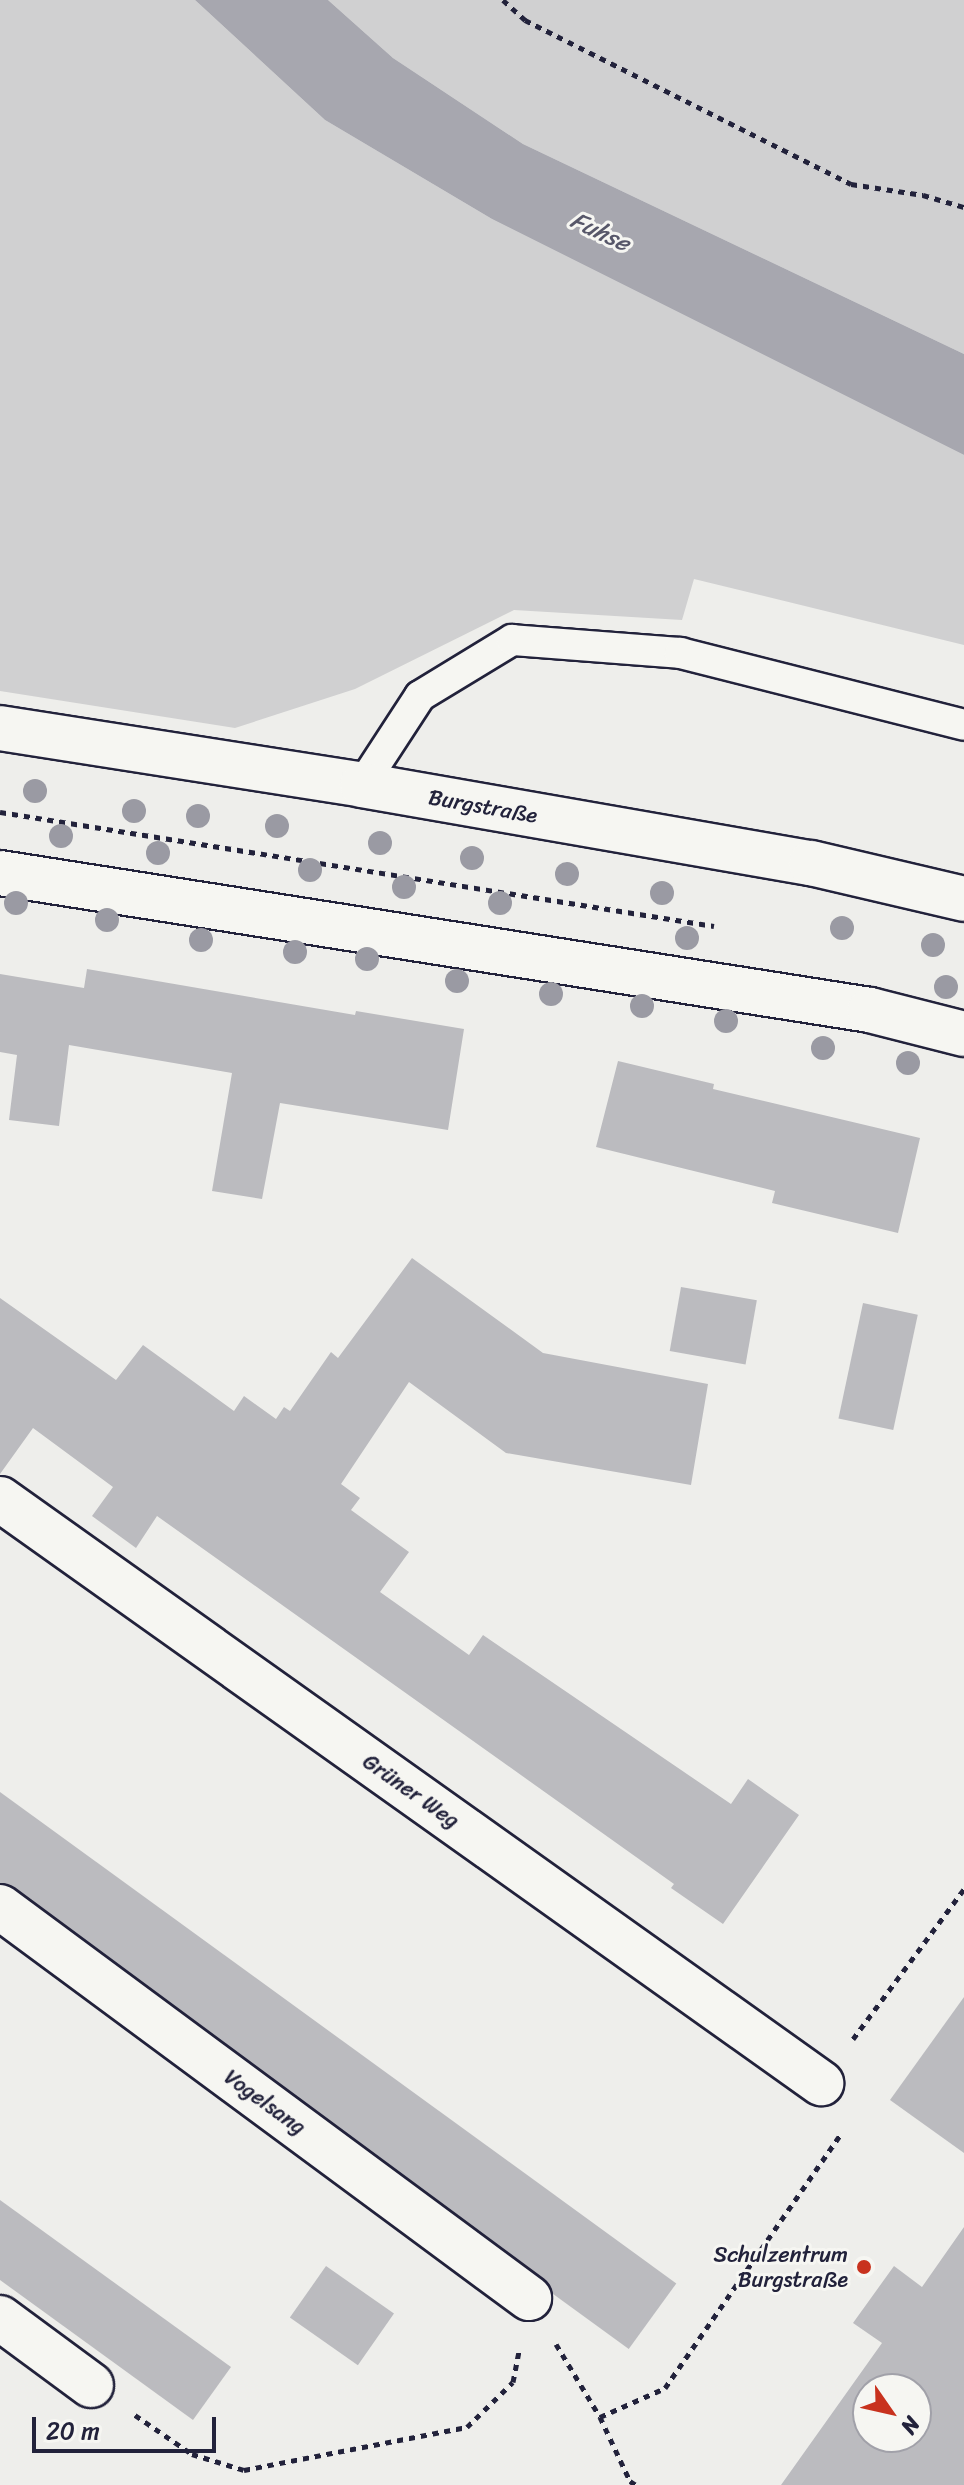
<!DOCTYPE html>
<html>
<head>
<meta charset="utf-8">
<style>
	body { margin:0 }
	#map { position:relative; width:964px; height:2485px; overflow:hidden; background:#eeeeeb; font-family:Sriracha,sans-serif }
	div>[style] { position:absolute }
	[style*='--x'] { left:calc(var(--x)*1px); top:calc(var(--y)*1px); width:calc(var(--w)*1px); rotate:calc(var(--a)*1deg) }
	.green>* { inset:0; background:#d0d0d1 }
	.water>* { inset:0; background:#a7a7af }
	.building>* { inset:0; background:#bbbbbf; transform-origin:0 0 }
	.path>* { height:5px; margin-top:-2.5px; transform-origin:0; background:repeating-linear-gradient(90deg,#22223b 0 6px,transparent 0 12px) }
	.roads { filter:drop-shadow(2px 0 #22223b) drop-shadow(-2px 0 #22223b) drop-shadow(0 2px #22223b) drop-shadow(0 -2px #22223b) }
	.lane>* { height:30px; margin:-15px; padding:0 15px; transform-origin:15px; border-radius:15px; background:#f6f6f2 }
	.street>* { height:44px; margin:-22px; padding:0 22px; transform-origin:22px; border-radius:22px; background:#f6f6f2 }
	.secondary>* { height:44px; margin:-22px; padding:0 22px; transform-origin:22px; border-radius:22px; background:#f6f6f2 }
	.trees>* { width:24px; height:24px; margin:-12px; border-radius:50%; background:#9a9aa3 }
	.dots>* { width:22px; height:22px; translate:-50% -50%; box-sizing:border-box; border:4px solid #f6f6f2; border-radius:50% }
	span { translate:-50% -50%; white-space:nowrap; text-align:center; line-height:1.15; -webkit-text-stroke:6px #f6f6f2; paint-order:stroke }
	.street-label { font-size:22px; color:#22223b }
	.poi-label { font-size:22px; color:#22223b }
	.right { translate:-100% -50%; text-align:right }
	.water-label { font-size:24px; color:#575769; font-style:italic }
	.north { position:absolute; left:852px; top:2373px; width:80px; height:80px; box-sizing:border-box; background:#f6f6f2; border:2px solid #a1a1a9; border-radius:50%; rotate:124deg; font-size:22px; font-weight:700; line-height:32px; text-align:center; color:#22223b }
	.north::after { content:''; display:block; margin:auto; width:28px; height:36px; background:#c8321e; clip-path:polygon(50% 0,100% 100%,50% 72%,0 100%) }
	.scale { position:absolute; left:32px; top:2417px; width:184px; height:36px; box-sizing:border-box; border:4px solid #22223b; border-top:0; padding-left:10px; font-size:24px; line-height:28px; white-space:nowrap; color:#22223b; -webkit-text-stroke:6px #f6f6f2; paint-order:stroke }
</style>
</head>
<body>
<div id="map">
	<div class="green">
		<i style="clip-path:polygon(0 0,195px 0,325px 120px,492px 219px,964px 455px,964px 645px,694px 579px,682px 620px,514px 610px,355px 689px,235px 728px,0 691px)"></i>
		<i style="clip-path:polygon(328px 0,964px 0,964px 354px,523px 144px,393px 58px)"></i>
	</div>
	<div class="water">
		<i style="clip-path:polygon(195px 0,328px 0,393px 58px,523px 144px,964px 354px,964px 455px,492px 219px,325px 120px)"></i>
	</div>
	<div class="building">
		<i style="clip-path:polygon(87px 969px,355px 1015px,356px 1011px,464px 1029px,448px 1130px,280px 1103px,262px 1199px,212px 1191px,232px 1073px,69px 1045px,59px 1126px,9px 1120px,17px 1055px,0 1052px,0 974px,84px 988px)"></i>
		<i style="clip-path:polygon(618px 1061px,714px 1084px,713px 1089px,920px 1138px,898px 1233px,772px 1203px,775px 1191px,596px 1147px)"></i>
		<i style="clip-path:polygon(412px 1258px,543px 1353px,708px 1384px,691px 1485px,506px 1453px,409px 1382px,341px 1484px,360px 1498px,351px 1510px,409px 1552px,380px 1592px,469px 1655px,483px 1635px,731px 1804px,748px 1779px,799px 1815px,723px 1924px,671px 1888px,674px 1884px,157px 1516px,136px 1548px,92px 1516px,113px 1487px,33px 1428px,0 1474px,0 1298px,116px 1380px,143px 1345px,234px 1411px,244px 1396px,276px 1419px,284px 1407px,290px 1411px,331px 1352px,338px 1358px)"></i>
		<i style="left:681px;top:1287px;width:77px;height:65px;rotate:10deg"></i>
		<i style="left:863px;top:1303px;width:56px;height:118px;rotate:12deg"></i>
		<i style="left:0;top:1792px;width:836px;height:81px;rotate:36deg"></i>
		<i style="clip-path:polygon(964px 1997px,964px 2153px,890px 2100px)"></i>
		<i style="clip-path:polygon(0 2200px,231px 2367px,193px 2420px,0 2280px)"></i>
		<i style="clip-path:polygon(evenodd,964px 2227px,964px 2485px,781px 2485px,882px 2343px,853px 2323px,894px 2266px,922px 2287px,964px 2227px,868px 2389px,916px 2389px,916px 2437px,868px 2437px,868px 2389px)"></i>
		<i style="left:326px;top:2266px;width:83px;height:63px;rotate:35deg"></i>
	</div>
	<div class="path">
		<i style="--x:503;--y:0;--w:30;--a:42"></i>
		<i style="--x:525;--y:20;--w:365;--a:26.7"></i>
		<i style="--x:851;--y:184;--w:73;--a:8.7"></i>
		<i style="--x:923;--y:195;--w:43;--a:16.3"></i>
		<i style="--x:0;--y:812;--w:723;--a:9.07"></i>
		<i style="--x:853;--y:2039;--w:187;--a:-53.5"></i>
		<i style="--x:556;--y:2344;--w:85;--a:58.9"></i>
		<i style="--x:600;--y:2417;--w:71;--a:64.9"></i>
		<i style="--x:630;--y:2481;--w:7;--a:34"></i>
		<i style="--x:135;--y:2415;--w:69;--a:34.4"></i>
		<i style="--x:192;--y:2454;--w:54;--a:17.1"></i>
		<i style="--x:244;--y:2470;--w:227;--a:-10.9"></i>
		<i style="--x:467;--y:2427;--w:64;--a:-44.4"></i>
		<i style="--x:513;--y:2382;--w:31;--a:-79"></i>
		<i style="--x:600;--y:2417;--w:71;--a:-24"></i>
		<i style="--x:665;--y:2388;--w:308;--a:-55.3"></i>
	</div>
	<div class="roads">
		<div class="lane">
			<i style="--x:362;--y:785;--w:106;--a:-56.9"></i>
			<i style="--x:420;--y:696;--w:108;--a:-31.3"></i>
			<i style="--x:512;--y:640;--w:169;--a:4.4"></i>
			<i style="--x:680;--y:653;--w:293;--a:14.2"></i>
		</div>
		<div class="street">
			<i style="--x:0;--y:873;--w:881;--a:8.95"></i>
			<i style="--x:870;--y:1010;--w:97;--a:14.3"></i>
			<i style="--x:0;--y:1499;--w:1008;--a:35.43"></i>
			<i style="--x:0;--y:1907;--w:658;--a:36.47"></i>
			<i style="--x:0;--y:2318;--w:113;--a:36.4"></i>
		</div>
		<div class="secondary">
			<i style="--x:0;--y:728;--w:366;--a:8.9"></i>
			<i style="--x:362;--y:785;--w:456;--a:9.9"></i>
			<i style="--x:811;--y:863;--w:157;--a:13.2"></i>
		</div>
	</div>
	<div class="trees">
		<i style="left:35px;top:791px"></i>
		<i style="left:134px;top:811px"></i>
		<i style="left:198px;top:816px"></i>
		<i style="left:277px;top:826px"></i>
		<i style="left:61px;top:836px"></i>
		<i style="left:380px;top:843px"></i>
		<i style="left:158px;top:853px"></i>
		<i style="left:472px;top:858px"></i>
		<i style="left:310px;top:870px"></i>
		<i style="left:567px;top:874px"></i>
		<i style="left:404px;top:887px"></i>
		<i style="left:662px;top:893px"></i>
		<i style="left:16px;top:903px"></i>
		<i style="left:500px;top:903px"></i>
		<i style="left:107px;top:920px"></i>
		<i style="left:842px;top:928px"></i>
		<i style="left:687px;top:938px"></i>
		<i style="left:201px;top:940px"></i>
		<i style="left:933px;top:945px"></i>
		<i style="left:295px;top:952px"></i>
		<i style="left:367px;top:959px"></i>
		<i style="left:457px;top:981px"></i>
		<i style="left:946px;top:987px"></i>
		<i style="left:551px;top:994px"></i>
		<i style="left:642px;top:1006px"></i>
		<i style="left:726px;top:1021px"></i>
		<i style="left:823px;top:1048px"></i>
		<i style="left:908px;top:1063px"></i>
	</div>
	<div class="dots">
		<i style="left:864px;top:2267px;background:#c8321e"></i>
	</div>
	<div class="street-label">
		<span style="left:483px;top:806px;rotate:10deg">Burgstraße</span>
		<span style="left:411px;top:1791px;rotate:35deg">Grüner Weg</span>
		<span style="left:265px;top:2102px;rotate:36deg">Vogelsang</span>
	</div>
	<div class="poi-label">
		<span class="right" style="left:848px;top:2267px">Schulzentrum<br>Burgstraße</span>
	</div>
	<div class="water-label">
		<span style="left:600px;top:232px;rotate:25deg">Fuhse</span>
	</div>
	<div class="north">N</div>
	<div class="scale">20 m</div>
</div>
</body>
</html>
